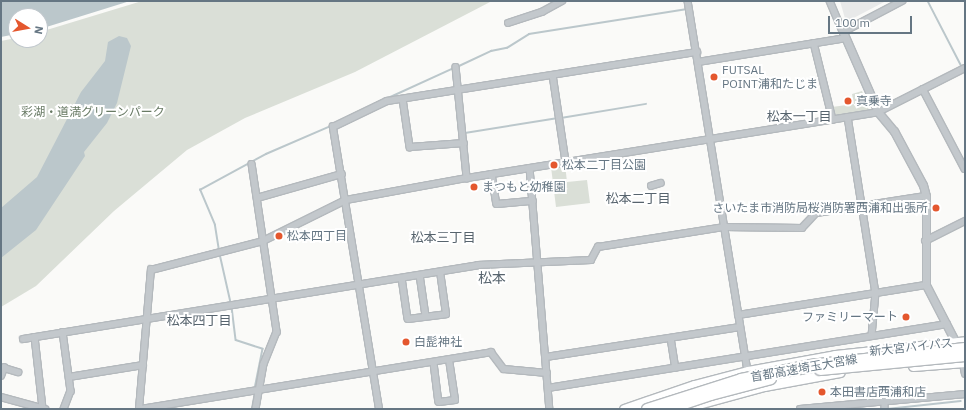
<!DOCTYPE html>
<html>
<head>
<meta charset="utf-8">
<style>
	body { margin:0 }
	#map { position:relative; width:966px; height:410px; overflow:hidden; background:#fafaf8; font-family:"IBM Plex Sans","Noto Sans JP",sans-serif }
	div>[style] { position:absolute }
	[style*='--x'] { left:calc(var(--x)*1px); top:calc(var(--y)*1px); width:calc(var(--w)*1px); rotate:calc(var(--a)*1deg) }
	.built>* { inset:0; background:#e8e9e9 }
	.green>* { inset:0; background:#dadfd7 }
	.water>* { inset:0; background:#bbc7cb }
	.stream>* { height:1.5px; margin:-0.75px; padding:0 0.75px; transform-origin:0.75px; border-radius:0.75px; background:#bbc7cb }
	.roads { filter:drop-shadow(1px 0 #b4b9bd) drop-shadow(-1px 0 #b4b9bd) drop-shadow(0 1px #b4b9bd) drop-shadow(0 -1px #b4b9bd) }
	.minor>* { height:5.5px; margin:-2.75px; padding:0 2.75px; transform-origin:2.75px; border-radius:2.75px; background:#c3c8cc }
	.tertiary>* { height:7px; margin:-3.5px; padding:0 3.5px; transform-origin:3.5px; border-radius:3.5px; background:#c3c8cc }
	.trunk>* { height:9px; margin:-4.5px; padding:0 4.5px; transform-origin:4.5px; border-radius:4.5px; background:#fff }
	.bridges { filter:drop-shadow(1px 0 #b4b9bd) drop-shadow(-1px 0 #b4b9bd) drop-shadow(0 1px #b4b9bd) drop-shadow(0 -1px #b4b9bd) }
	.motorway-bridge>* { height:10px; margin:-5px; padding:0 5px; transform-origin:5px; border-radius:5px; background:#fff }
	.dots>* { width:11px; height:11px; translate:-50% -50%; box-sizing:border-box; border:2px solid #fff; border-radius:50% }
	span { translate:-50% -50%; white-space:nowrap; text-align:center; line-height:1.15; -webkit-text-stroke:4px #fff; paint-order:stroke }
	.poi-label { font-size:12px; color:#657683 }
	.left { translate:0 -50%; text-align:left }
	.right { translate:-100% -50%; text-align:right }
	.park-label { font-size:12px; color:#687a64 }
	.street-label { font-size:12px; color:#657683 }
	.neighbourhood-label { font-size:13px; color:#57646e }
	.quarter-label { font-size:14px; color:#57646e }
	.frame { position:absolute; inset:0; border:2px solid #657683; pointer-events:none }
	.north { position:absolute; left:8px; top:8px; width:40px; height:40px; box-sizing:border-box; background:#fff; border:1px solid #c1c8cd; border-radius:50%; rotate:101deg; font-size:11px; font-weight:700; line-height:16px; text-align:center; color:#657683 }
	.north::after { content:''; display:block; margin:auto; width:14px; height:18px; background:#e4572e; clip-path:polygon(50% 0,100% 100%,50% 72%,0 100%) }
	.scale { position:absolute; left:828px; top:16px; width:84px; height:18px; box-sizing:border-box; border:2px solid #657683; border-top:0; padding-left:5px; font-size:12px; line-height:14px; white-space:nowrap; color:#657683; -webkit-text-stroke:3px #fff; paint-order:stroke }
</style>
</head>
<body>
<div id="map">
	<div class="built">
		<i style="clip-path:polygon(840px 1px,886px 1px,846px 22px)"></i>
	</div>
	<div class="green">
		<i style="clip-path:polygon(142px 1px,492px 1px,355px 72px,245px 118px,187px 150px,114px 211px,36px 286px,1px 307px,1px 41px,16px 38px,16px 40px,40px 40px,40px 32px)"></i>
		<i style="clip-path:polygon(862px 91px,869px 110px,835px 116px,832px 107px,854px 104px,852px 94px)"></i>
		<i style="clip-path:polygon(565px 164px,567px 182px,587px 180px,590px 203px,556px 207px,551px 167px)"></i>
	</div>
	<div class="water">
		<i style="clip-path:polygon(1px 1px,130px 1px,40px 29px,40px 16px,16px 16px,16px 34px,1px 37px)"></i>
		<i style="clip-path:polygon(119px 36px,127px 38px,131px 46px,117px 103px,107px 123px,84px 152px,85px 156px,36px 230px,1px 258px,1px 208px,37px 177px,81px 92px,105px 61px,108px 42px)"></i>
	</div>
	<div class="stream">
		<i style="--x:928;--y:1;--w:74;--a:62.7"></i>
		<i style="--x:457;--y:67;--w:38;--a:-25"></i>
		<i style="--x:491;--y:51;--w:16;--a:-11"></i>
		<i style="--x:507;--y:48;--w:26;--a:-32"></i>
		<i style="--x:529;--y:34;--w:160;--a:-9"></i>
		<i style="--x:386;--y:99;--w:75;--a:-24.5"></i>
		<i style="--x:561;--y:118;--w:86;--a:-9.4"></i>
		<i style="--x:465;--y:133;--w:94;--a:-9.2"></i>
		<i style="--x:219;--y:251;--w:26;--a:-99"></i>
		<i style="--x:215;--y:225;--w:38;--a:-113"></i>
		<i style="--x:200;--y:190;--w:75;--a:-28.6"></i>
		<i style="--x:266;--y:154;--w:71;--a:-23.3"></i>
		<i style="--x:220;--y:254;--w:50;--a:77.3"></i>
		<i style="--x:232;--y:307;--w:33;--a:83"></i>
		<i style="--x:236;--y:340;--w:28;--a:18"></i>
		<i style="--x:263;--y:349;--w:41;--a:101.3"></i>
		<i style="--x:252;--y:409;--w:17;--a:-80"></i>
		<i style="--x:887;--y:409;--w:74;--a:-6.2"></i>
	</div>
	<div class="roads">
		<div class="minor">
			<i style="--x:688;--y:1;--w:375;--a:80.8"></i>
			<i style="--x:830;--y:1;--w:34;--a:67"></i>
			<i style="--x:843;--y:32;--w:67;--a:-27.7"></i>
			<i style="--x:508;--y:23;--w:36;--a:-18"></i>
			<i style="--x:542;--y:12;--w:23;--a:-29"></i>
			<i style="--x:814;--y:43;--w:79;--a:76.1"></i>
			<i style="--x:698;--y:62;--w:150;--a:-9.2"></i>
			<i style="--x:456;--y:67;--w:112;--a:84.3"></i>
			<i style="--x:553;--y:75;--w:88;--a:81.5"></i>
			<i style="--x:923;--y:89;--w:90;--a:62.3"></i>
			<i style="--x:403;--y:99;--w:49;--a:81.7"></i>
			<i style="--x:410;--y:147;--w:54;--a:-4.2"></i>
			<i style="--x:848;--y:117;--w:178;--a:81"></i>
			<i style="--x:876;--y:293;--w:43;--a:95.3"></i>
			<i style="--x:252;--y:164;--w:170;--a:81.5"></i>
			<i style="--x:277;--y:332;--w:35;--a:112"></i>
			<i style="--x:264;--y:364;--w:46;--a:100.1"></i>
			<i style="--x:530;--y:168;--w:242;--a:85.3"></i>
			<i style="--x:492;--y:174;--w:30;--a:81"></i>
			<i style="--x:497;--y:204;--w:36;--a:-5"></i>
			<i style="--x:651;--y:186;--w:10;--a:-17"></i>
			<i style="--x:257;--y:198;--w:88;--a:-15.8"></i>
			<i style="--x:925;--y:241;--w:45;--a:-26.6"></i>
			<i style="--x:420;--y:275;--w:41;--a:81.7"></i>
			<i style="--x:402;--y:278;--w:41;--a:81.7"></i>
			<i style="--x:408;--y:319;--w:38;--a:-7"></i>
			<i style="--x:446;--y:314;--w:42;--a:-98.1"></i>
			<i style="--x:738;--y:315;--w:190;--a:-9.1"></i>
			<i style="--x:63;--y:332;--w:60;--a:82.3"></i>
			<i style="--x:71;--y:391;--w:19;--a:111"></i>
			<i style="--x:35;--y:337;--w:71;--a:83.6"></i>
			<i style="--x:671;--y:338;--w:30;--a:81"></i>
			<i style="--x:23;--y:339;--w:461;--a:-9.2"></i>
			<i style="--x:478;--y:265;--w:113;--a:-2.5"></i>
			<i style="--x:591;--y:260;--w:15;--a:-62"></i>
			<i style="--x:598;--y:247;--w:128;--a:-9"></i>
			<i style="--x:724;--y:227;--w:78;--a:0.7"></i>
			<i style="--x:802;--y:228;--w:21;--a:-47"></i>
			<i style="--x:816;--y:213;--w:111;--a:-8.8"></i>
			<i style="--x:546;--y:357;--w:196;--a:-8.8"></i>
			<i style="--x:434;--y:363;--w:39;--a:83"></i>
			<i style="--x:439;--y:402;--w:16;--a:-7"></i>
			<i style="--x:455;--y:400;--w:40;--a:-98.5"></i>
			<i style="--x:1;--y:376;--w:9;--a:-69"></i>
			<i style="--x:4;--y:368;--w:15;--a:16"></i>
			<i style="--x:69;--y:377;--w:75;--a:-9.2"></i>
			<i style="--x:548;--y:388;--w:404;--a:-9.1"></i>
			<i style="--x:1;--y:397;--w:46;--a:15.3"></i>
			<i style="--x:885;--y:401;--w:8;--a:90"></i>
			<i style="--x:139;--y:409;--w:140;--a:-85.1"></i>
			<i style="--x:151;--y:270;--w:116;--a:-14.5"></i>
			<i style="--x:263;--y:241;--w:93;--a:-26.3"></i>
			<i style="--x:346;--y:200;--w:123;--a:-10.3"></i>
			<i style="--x:467;--y:178;--w:416;--a:-9.1"></i>
			<i style="--x:878;--y:112;--w:97;--a:-26.8"></i>
			<i style="--x:141;--y:409;--w:355;--a:-9.2"></i>
			<i style="--x:491;--y:352;--w:21;--a:53"></i>
			<i style="--x:504;--y:369;--w:43;--a:5.3"></i>
			<i style="--x:379;--y:409;--w:286;--a:-99.3"></i>
			<i style="--x:333;--y:127;--w:60;--a:-25.7"></i>
			<i style="--x:387;--y:101;--w:314;--a:-9"></i>
			<i style="--x:800;--y:409;--w:166;--a:-5.2"></i>
		</div>
		<div class="tertiary">
			<i style="--x:843;--y:32;--w:87;--a:66.4"></i>
			<i style="--x:878;--y:112;--w:25;--a:50"></i>
			<i style="--x:894;--y:131;--w:61;--a:61.8"></i>
			<i style="--x:923;--y:185;--w:11;--a:75"></i>
			<i style="--x:926;--y:196;--w:89;--a:90"></i>
			<i style="--x:926;--y:285;--w:68;--a:62.7"></i>
			<i style="--x:962;--y:358;--w:15;--a:79"></i>
		</div>
		<div class="trunk">
			<i style="--x:913;--y:366;--w:52;--a:-4.4"></i>
			<i style="--x:691;--y:406;--w:76;--a:-15.3"></i>
			<i style="--x:764;--y:386;--w:77;--a:-10.4"></i>
			<i style="--x:624;--y:409;--w:74;--a:-18.9"></i>
			<i style="--x:694;--y:385;--w:56;--a:-14.5"></i>
			<i style="--x:748;--y:371;--w:88;--a:-10.4"></i>
			<i style="--x:835;--y:355;--w:131;--a:-6.1"></i>
		</div>
	</div>
	<div class="bridges">
		<div class="motorway-bridge">
			<i style="--x:820;--y:370;--w:146;--a:-5.5"></i>
			<i style="--x:647;--y:409;--w:99;--a:-17.7"></i>
			<i style="--x:741;--y:379;--w:70;--a:-11.5"></i>
			<i style="--x:810;--y:365;--w:156;--a:-6.3"></i>
			<i style="--x:669;--y:409;--w:44;--a:-18.4"></i>
			<i style="--x:711;--y:395;--w:62;--a:-14.9"></i>
		</div>
	</div>
	<div class="dots">
		<i style="left:714px;top:77px;background:#e4572e"></i>
		<i style="left:848px;top:101px;background:#e4572e"></i>
		<i style="left:554px;top:165px;background:#e4572e"></i>
		<i style="left:474px;top:187px;background:#e4572e"></i>
		<i style="left:936px;top:208px;background:#e4572e"></i>
		<i style="left:279px;top:236px;background:#e4572e"></i>
		<i style="left:906px;top:317px;background:#e4572e"></i>
		<i style="left:406px;top:342px;background:#e4572e"></i>
		<i style="left:822px;top:392px;background:#e4572e"></i>
	</div>
	<div class="poi-label">
		<span class="left" style="left:722px;top:77px">FUTSAL<br>POINT浦和たじま</span>
		<span class="left" style="left:856px;top:101px">真乗寺</span>
		<span class="left" style="left:562px;top:165px">松本二丁目公園</span>
		<span class="left" style="left:482px;top:187px">まつもと幼稚園</span>
		<span class="right" style="left:928px;top:208px">さいたま市消防局桜消防署西浦和出張所</span>
		<span class="left" style="left:287px;top:236px">松本四丁目</span>
		<span class="right" style="left:898px;top:317px">ファミリーマート</span>
		<span class="left" style="left:414px;top:342px">白髭神社</span>
		<span class="left" style="left:830px;top:392px">本田書店西浦和店</span>
	</div>
	<div class="park-label">
		<span style="left:93px;top:112px">彩湖・道満グリーンパーク</span>
	</div>
	<div class="street-label">
		<span style="left:911px;top:347px;rotate:-6deg">新大宮バイパス</span>
		<span style="left:804px;top:368px;rotate:-10deg">首都高速埼玉大宮線</span>
	</div>
	<div class="neighbourhood-label">
		<span style="left:799px;top:117px">松本一丁目</span>
		<span style="left:638px;top:199px">松本二丁目</span>
		<span style="left:443px;top:238px">松本三丁目</span>
		<span style="left:199px;top:321px">松本四丁目</span>
	</div>
	<div class="quarter-label">
		<span style="left:492px;top:278px">松本</span>
	</div>
	<div class="frame"></div>
	<div class="north">N</div>
	<div class="scale">100 m</div>
</div>
</body>
</html>
